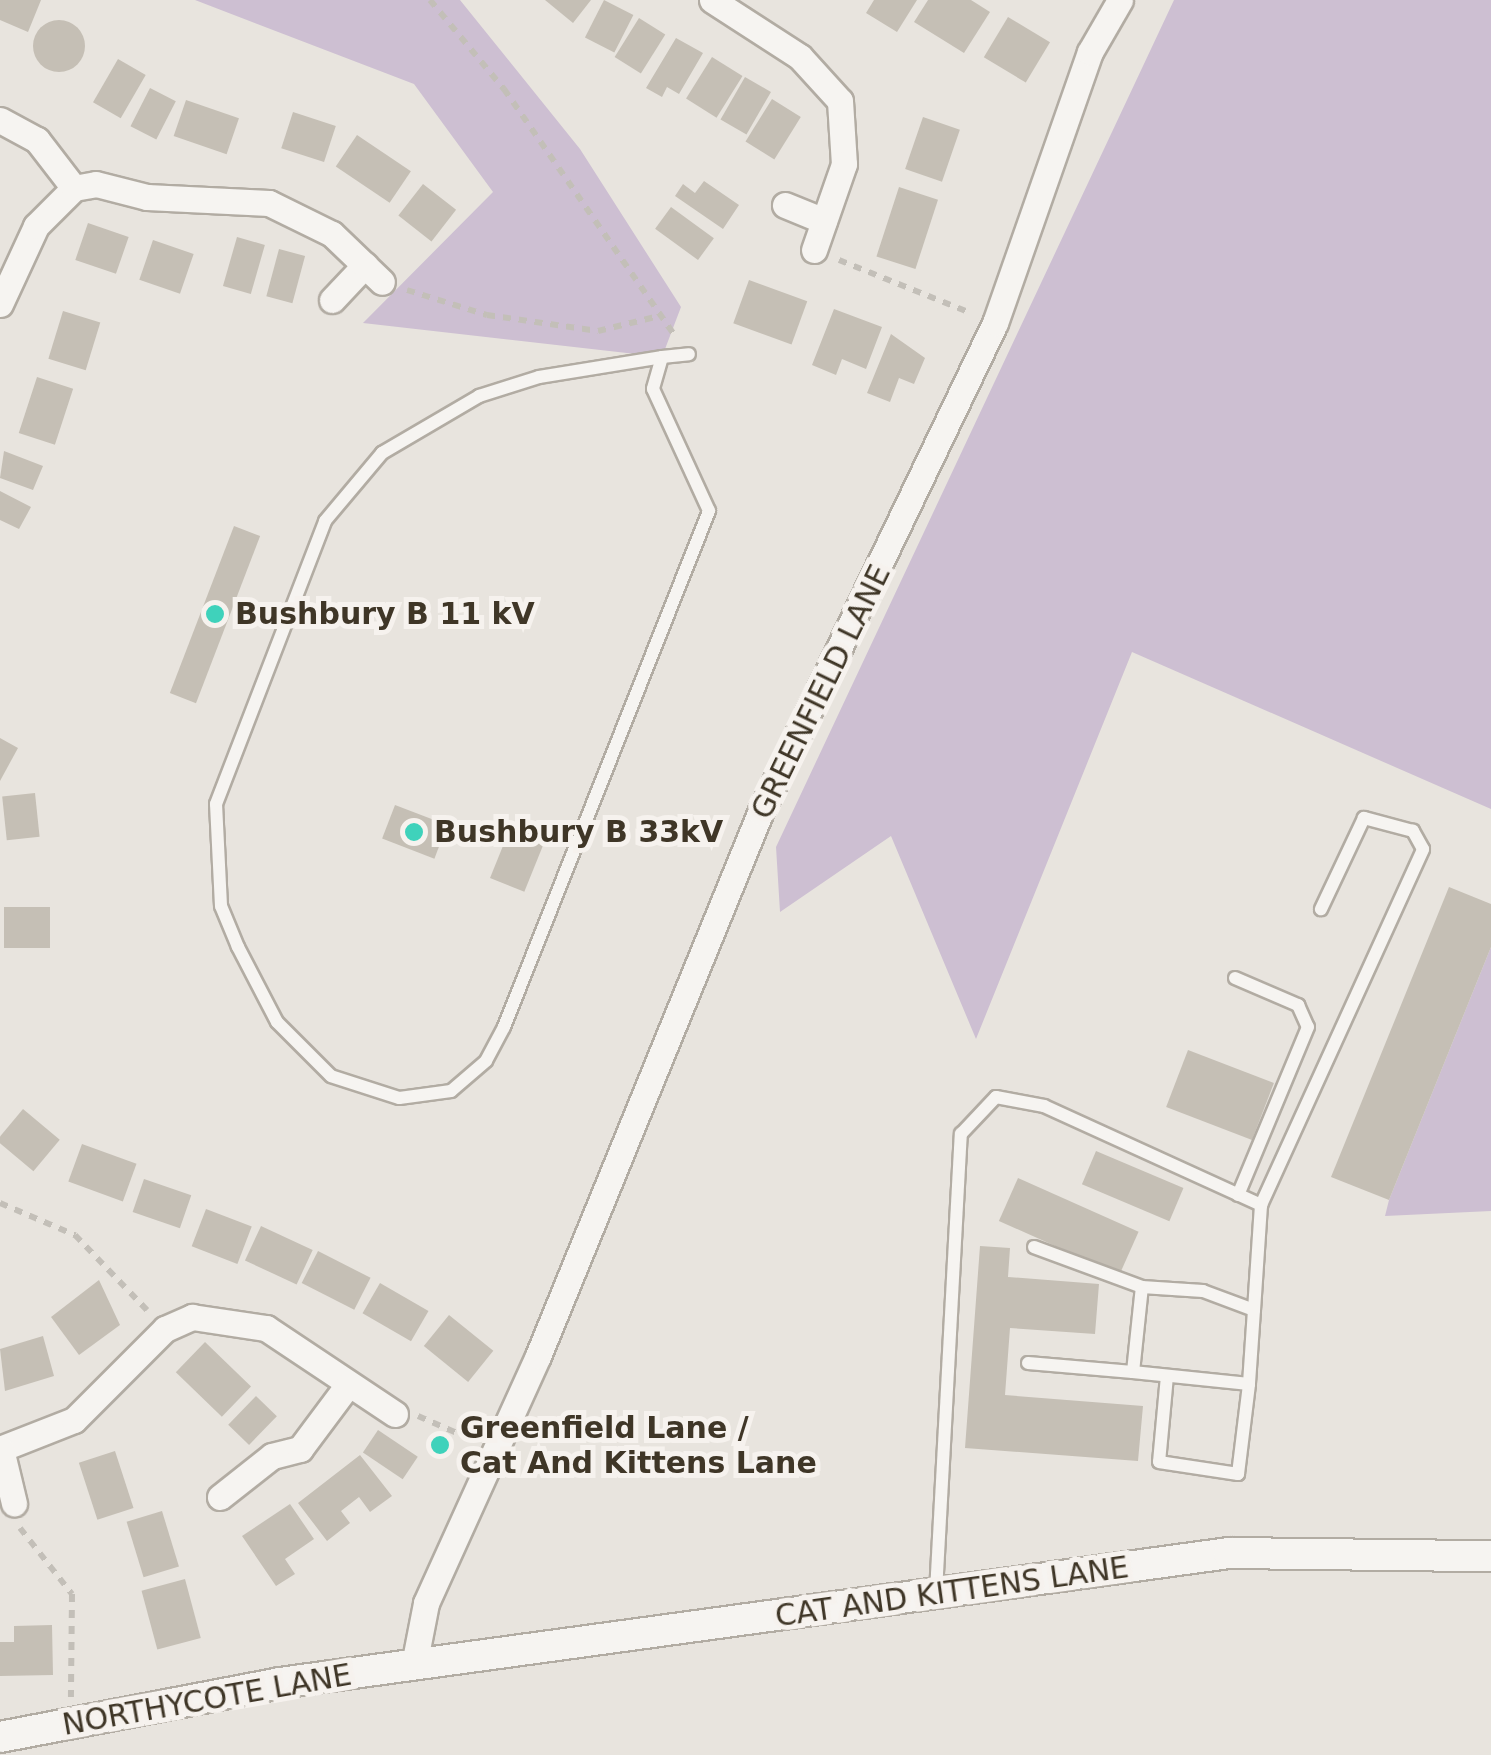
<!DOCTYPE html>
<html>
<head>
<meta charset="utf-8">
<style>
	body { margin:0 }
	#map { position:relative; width:1491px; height:1755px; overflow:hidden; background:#e8e4de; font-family:"DejaVu Sans",sans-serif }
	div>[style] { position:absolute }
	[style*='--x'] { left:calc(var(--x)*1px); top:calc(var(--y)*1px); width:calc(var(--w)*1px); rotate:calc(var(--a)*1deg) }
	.green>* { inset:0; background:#cdbfd2 }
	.building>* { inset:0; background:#c5bfb5; transform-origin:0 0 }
	.round { border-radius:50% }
	.path>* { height:6px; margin-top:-3px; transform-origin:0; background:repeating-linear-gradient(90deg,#c3bfb8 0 8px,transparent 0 16px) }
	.roads { filter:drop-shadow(2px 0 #b2aca3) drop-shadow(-2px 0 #b2aca3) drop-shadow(0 2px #b2aca3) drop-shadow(0 -2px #b2aca3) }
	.service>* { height:12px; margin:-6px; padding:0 6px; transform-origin:6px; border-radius:6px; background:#f6f4f1 }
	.minor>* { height:25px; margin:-12.5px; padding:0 12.5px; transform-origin:12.5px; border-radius:12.5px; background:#f6f4f1 }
	.tertiary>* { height:30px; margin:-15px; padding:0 15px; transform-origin:15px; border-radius:15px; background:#f6f4f1 }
	.dots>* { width:28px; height:28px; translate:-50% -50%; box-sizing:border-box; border:5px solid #f6f2ee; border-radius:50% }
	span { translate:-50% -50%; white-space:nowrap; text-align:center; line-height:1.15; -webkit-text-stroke:10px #f6f2ee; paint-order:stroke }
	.poi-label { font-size:30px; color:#3f3627; font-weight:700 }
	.left { translate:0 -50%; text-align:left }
	.street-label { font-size:30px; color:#3f3627 }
</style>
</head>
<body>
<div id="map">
	<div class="green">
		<i style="clip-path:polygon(195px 0,460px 0,580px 149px,681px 307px,662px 357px,363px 323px,493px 192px,414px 84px)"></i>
		<i style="clip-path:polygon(1174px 0,1491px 0,1491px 809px,1132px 652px,976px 1039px,891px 836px,780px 912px,776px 847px)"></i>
		<i style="clip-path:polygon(1491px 947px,1491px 1211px,1385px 1216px,1389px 1200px)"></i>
	</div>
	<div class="building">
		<i style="clip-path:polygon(0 0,41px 0,28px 32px,0 20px)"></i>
		<i style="clip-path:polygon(545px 0,591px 0,573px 23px)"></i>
		<i style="left:604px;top:0;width:33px;height:42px;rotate:27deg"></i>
		<i style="clip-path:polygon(874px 0,917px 0,897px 32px,866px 13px)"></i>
		<i style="clip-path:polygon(928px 0,971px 0,990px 12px,964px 53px,914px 22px)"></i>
		<i style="left:1008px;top:17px;width:49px;height:47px;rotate:31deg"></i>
		<i style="left:639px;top:18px;width:31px;height:46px;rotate:32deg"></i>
		<i class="round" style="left:33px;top:20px;width:52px;height:52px"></i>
		<i style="clip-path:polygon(676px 38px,703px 53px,679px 94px,667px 87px,662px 97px,646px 88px)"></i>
		<i style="left:712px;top:57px;width:36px;height:49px;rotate:32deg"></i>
		<i style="left:118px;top:59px;width:32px;height:50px;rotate:30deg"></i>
		<i style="left:745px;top:77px;width:30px;height:49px;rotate:30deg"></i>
		<i style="left:150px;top:88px;width:29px;height:43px;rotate:27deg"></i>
		<i style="left:772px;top:99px;width:34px;height:50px;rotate:32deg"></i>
		<i style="left:186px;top:100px;width:56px;height:38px;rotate:19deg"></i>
		<i style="left:293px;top:112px;width:45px;height:38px;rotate:18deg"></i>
		<i style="left:923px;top:117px;width:39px;height:55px;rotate:19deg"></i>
		<i style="left:357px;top:135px;width:65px;height:38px;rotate:34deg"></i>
		<i style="clip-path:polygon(704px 181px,739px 205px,723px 229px,675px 196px,683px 184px,695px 193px)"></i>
		<i style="left:423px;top:184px;width:42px;height:40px;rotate:38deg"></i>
		<i style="left:899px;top:187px;width:41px;height:73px;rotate:18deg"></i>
		<i style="left:671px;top:207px;width:53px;height:27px;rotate:36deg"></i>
		<i style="left:88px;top:223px;width:43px;height:39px;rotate:19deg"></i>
		<i style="left:237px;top:237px;width:29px;height:51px;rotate:16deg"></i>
		<i style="left:153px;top:240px;width:43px;height:42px;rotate:19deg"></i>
		<i style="left:279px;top:249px;width:27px;height:49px;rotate:15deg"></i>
		<i style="left:749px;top:280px;width:62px;height:46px;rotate:20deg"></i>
		<i style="clip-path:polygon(834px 309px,882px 327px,866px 369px,842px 359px,836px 375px,812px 365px)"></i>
		<i style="left:63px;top:311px;width:39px;height:50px;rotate:17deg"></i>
		<i style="clip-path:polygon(891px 334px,925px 358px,914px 384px,899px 378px,890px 402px,867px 393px)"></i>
		<i style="left:37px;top:377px;width:38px;height:59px;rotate:18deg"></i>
		<i style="clip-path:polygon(4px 451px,43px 466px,33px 490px,0 478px)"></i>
		<i style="clip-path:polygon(0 491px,31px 507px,19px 529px,0 520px)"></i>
		<i style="left:234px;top:526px;width:28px;height:179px;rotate:21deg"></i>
		<i style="clip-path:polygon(0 738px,18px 748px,0 781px)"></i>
		<i style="left:35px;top:793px;width:44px;height:33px;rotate:84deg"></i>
		<i style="left:395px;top:805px;width:56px;height:36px;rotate:21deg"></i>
		<i style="left:511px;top:826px;width:37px;height:56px;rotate:22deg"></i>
		<i style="clip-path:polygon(1449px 887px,1491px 904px,1491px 947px,1389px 1200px,1331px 1177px)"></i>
		<i style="left:50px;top:907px;width:41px;height:46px;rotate:90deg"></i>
		<i style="left:1188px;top:1050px;width:92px;height:61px;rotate:21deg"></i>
		<i style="left:23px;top:1109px;width:48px;height:41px;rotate:40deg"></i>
		<i style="left:82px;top:1144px;width:58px;height:40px;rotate:20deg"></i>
		<i style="left:1096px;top:1151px;width:95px;height:36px;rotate:23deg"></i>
		<i style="left:1018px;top:1178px;width:132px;height:47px;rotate:24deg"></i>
		<i style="left:144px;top:1179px;width:50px;height:35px;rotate:19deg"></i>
		<i style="left:206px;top:1209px;width:49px;height:40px;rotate:21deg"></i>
		<i style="left:261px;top:1226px;width:57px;height:38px;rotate:25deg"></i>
		<i style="clip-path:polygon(980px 1246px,1010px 1248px,1008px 1277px,1099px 1284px,1095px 1334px,1010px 1328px,1005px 1395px,1143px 1406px,1138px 1461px,965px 1448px)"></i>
		<i style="left:318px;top:1251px;width:59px;height:36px;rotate:27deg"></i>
		<i style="clip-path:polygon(99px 1280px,120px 1325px,79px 1355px,51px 1317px)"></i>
		<i style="left:380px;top:1283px;width:56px;height:35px;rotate:30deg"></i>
		<i style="left:449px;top:1315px;width:57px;height:40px;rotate:39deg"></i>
		<i style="clip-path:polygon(43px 1336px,54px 1376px,5px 1391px,0 1349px)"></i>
		<i style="left:205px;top:1342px;width:64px;height:42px;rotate:44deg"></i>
		<i style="left:256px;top:1396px;width:29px;height:40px;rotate:44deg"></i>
		<i style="left:378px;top:1430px;width:48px;height:27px;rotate:34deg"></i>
		<i style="left:115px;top:1451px;width:60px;height:38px;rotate:72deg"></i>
		<i style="clip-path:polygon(360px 1455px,392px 1496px,370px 1512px,359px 1497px,341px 1511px,350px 1523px,327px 1541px,298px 1503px)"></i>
		<i style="clip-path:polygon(290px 1504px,314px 1539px,285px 1559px,295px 1574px,276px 1586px,242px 1536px)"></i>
		<i style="left:162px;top:1511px;width:58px;height:37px;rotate:73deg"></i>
		<i style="left:185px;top:1579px;width:61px;height:45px;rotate:75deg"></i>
		<i style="clip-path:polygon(52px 1625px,53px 1675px,0 1676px,0 1642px,14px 1642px,14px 1626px)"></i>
	</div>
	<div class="path">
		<i style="--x:430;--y:0;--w:116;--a:50.3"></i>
		<i style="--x:504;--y:89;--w:302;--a:55.3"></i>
		<i style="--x:839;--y:260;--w:142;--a:21.9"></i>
		<i style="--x:407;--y:290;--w:84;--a:17.4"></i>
		<i style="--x:487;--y:315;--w:112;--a:8.2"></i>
		<i style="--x:598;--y:331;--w:63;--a:-13.8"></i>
		<i style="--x:0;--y:1203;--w:82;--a:23.1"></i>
		<i style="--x:75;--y:1235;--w:104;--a:46.2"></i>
		<i style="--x:418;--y:1416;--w:58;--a:23.5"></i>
		<i style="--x:20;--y:1528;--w:84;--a:51.8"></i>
		<i style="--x:72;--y:1594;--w:103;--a:90.6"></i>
	</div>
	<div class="roads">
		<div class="service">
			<i style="--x:662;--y:357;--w:33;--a:106"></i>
			<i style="--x:653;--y:389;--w:134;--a:65.3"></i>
			<i style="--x:709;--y:511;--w:555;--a:111.67"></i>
			<i style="--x:504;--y:1027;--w:38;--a:118"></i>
			<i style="--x:486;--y:1061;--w:46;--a:139.4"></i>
			<i style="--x:451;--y:1091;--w:52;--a:172.3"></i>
			<i style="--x:399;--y:1098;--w:71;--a:-162.1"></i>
			<i style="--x:331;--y:1076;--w:76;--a:-135"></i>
			<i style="--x:277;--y:1022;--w:85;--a:-117.5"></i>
			<i style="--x:238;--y:947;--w:44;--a:-112.5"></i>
			<i style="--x:221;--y:906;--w:102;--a:-92.8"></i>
			<i style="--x:216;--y:804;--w:303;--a:-68.9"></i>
			<i style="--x:325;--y:521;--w:89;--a:-50"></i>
			<i style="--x:382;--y:453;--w:113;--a:-30.4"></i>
			<i style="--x:479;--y:396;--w:63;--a:-17.6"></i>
			<i style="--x:539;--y:377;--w:125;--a:-9.2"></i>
			<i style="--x:662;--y:357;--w:27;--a:-6"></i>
			<i style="--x:1235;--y:978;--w:69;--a:23.2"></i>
			<i style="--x:1298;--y:1005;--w:24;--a:66"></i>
			<i style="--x:1308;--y:1027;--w:182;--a:112.6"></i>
			<i style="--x:1261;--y:1205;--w:391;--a:-65.5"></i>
			<i style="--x:1423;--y:849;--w:21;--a:-119"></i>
			<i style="--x:1413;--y:831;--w:51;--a:-165.1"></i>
			<i style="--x:1364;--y:818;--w:101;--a:115.3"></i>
			<i style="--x:1034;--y:1247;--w:115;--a:20.3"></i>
			<i style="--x:1028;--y:1363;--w:105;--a:4.9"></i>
			<i style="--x:1167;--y:1376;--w:86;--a:95.3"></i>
			<i style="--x:1159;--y:1462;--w:80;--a:8.6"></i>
			<i style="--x:1238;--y:1474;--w:91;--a:-83"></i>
			<i style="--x:936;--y:1592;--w:459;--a:-86.9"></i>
			<i style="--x:961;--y:1134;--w:51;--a:-46.6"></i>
			<i style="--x:996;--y:1097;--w:49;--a:10.6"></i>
			<i style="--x:1044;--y:1106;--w:239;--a:24.5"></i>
			<i style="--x:1261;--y:1205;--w:105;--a:93.8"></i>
			<i style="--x:1254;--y:1310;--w:74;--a:93.9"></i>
			<i style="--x:1249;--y:1384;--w:117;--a:-174.1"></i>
			<i style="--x:1133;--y:1372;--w:85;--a:-84"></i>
			<i style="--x:1142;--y:1287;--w:61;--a:3.8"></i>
			<i style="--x:1203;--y:1291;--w:54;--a:20.4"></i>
		</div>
		<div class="minor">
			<i style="--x:712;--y:0;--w:105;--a:32.9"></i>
			<i style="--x:800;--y:57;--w:59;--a:47.7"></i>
			<i style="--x:840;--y:101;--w:63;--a:86.4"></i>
			<i style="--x:844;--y:164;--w:91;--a:109.2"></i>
			<i style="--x:0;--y:120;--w:42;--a:28.4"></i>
			<i style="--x:37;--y:140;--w:61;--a:52.4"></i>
			<i style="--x:785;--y:205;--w:42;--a:22.3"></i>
			<i style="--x:332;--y:300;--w:48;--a:-46.7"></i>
			<i style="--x:0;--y:304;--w:86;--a:-65.2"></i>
			<i style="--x:36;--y:226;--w:54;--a:-45"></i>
			<i style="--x:74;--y:188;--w:22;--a:-10"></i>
			<i style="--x:96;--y:184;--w:53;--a:14.3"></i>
			<i style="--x:147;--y:197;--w:122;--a:2.8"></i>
			<i style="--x:269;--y:203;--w:70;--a:26.2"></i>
			<i style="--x:332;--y:234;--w:69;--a:43.8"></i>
			<i style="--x:0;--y:1449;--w:79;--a:-21.4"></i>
			<i style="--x:74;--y:1420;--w:129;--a:-45"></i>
			<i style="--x:165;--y:1329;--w:30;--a:-24"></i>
			<i style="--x:192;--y:1317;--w:75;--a:8.5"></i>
			<i style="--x:266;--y:1328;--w:155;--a:33.7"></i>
			<i style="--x:1;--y:1449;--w:56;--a:76.5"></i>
			<i style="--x:220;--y:1497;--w:66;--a:-38.3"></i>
			<i style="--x:272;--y:1456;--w:29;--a:-14"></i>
			<i style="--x:300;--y:1449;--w:79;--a:-53.3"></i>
			<i style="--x:414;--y:1665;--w:63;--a:-79"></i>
			<i style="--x:426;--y:1603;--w:271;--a:-65.6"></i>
			<i style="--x:538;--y:1356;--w:587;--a:-67.76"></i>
			<i style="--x:760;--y:813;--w:543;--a:-64.38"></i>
			<i style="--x:995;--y:323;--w:287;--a:-70.7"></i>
			<i style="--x:1090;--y:52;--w:60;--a:-60"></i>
		</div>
		<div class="tertiary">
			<i style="--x:0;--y:1737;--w:285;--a:-10.9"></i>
			<i style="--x:280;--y:1683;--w:958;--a:-7.8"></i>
			<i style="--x:1229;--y:1553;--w:262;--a:0.7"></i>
		</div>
	</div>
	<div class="dots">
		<i style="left:215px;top:614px;background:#3fd2bb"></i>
		<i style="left:414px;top:832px;background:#3fd2bb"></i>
		<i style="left:440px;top:1445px;background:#3fd2bb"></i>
	</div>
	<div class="poi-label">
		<span class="left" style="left:235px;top:614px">Bushbury B 11 kV</span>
		<span class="left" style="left:434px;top:832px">Bushbury B 33kV</span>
		<span class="left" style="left:460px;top:1445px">Greenfield Lane /<br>Cat And Kittens Lane</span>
	</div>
	<div class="street-label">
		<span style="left:821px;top:692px;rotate:-64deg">GREENFIELD LANE</span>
		<span style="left:952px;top:1592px;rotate:-8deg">CAT AND KITTENS LANE</span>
		<span style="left:207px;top:1700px;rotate:-10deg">NORTHYCOTE LANE</span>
	</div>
</div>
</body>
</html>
